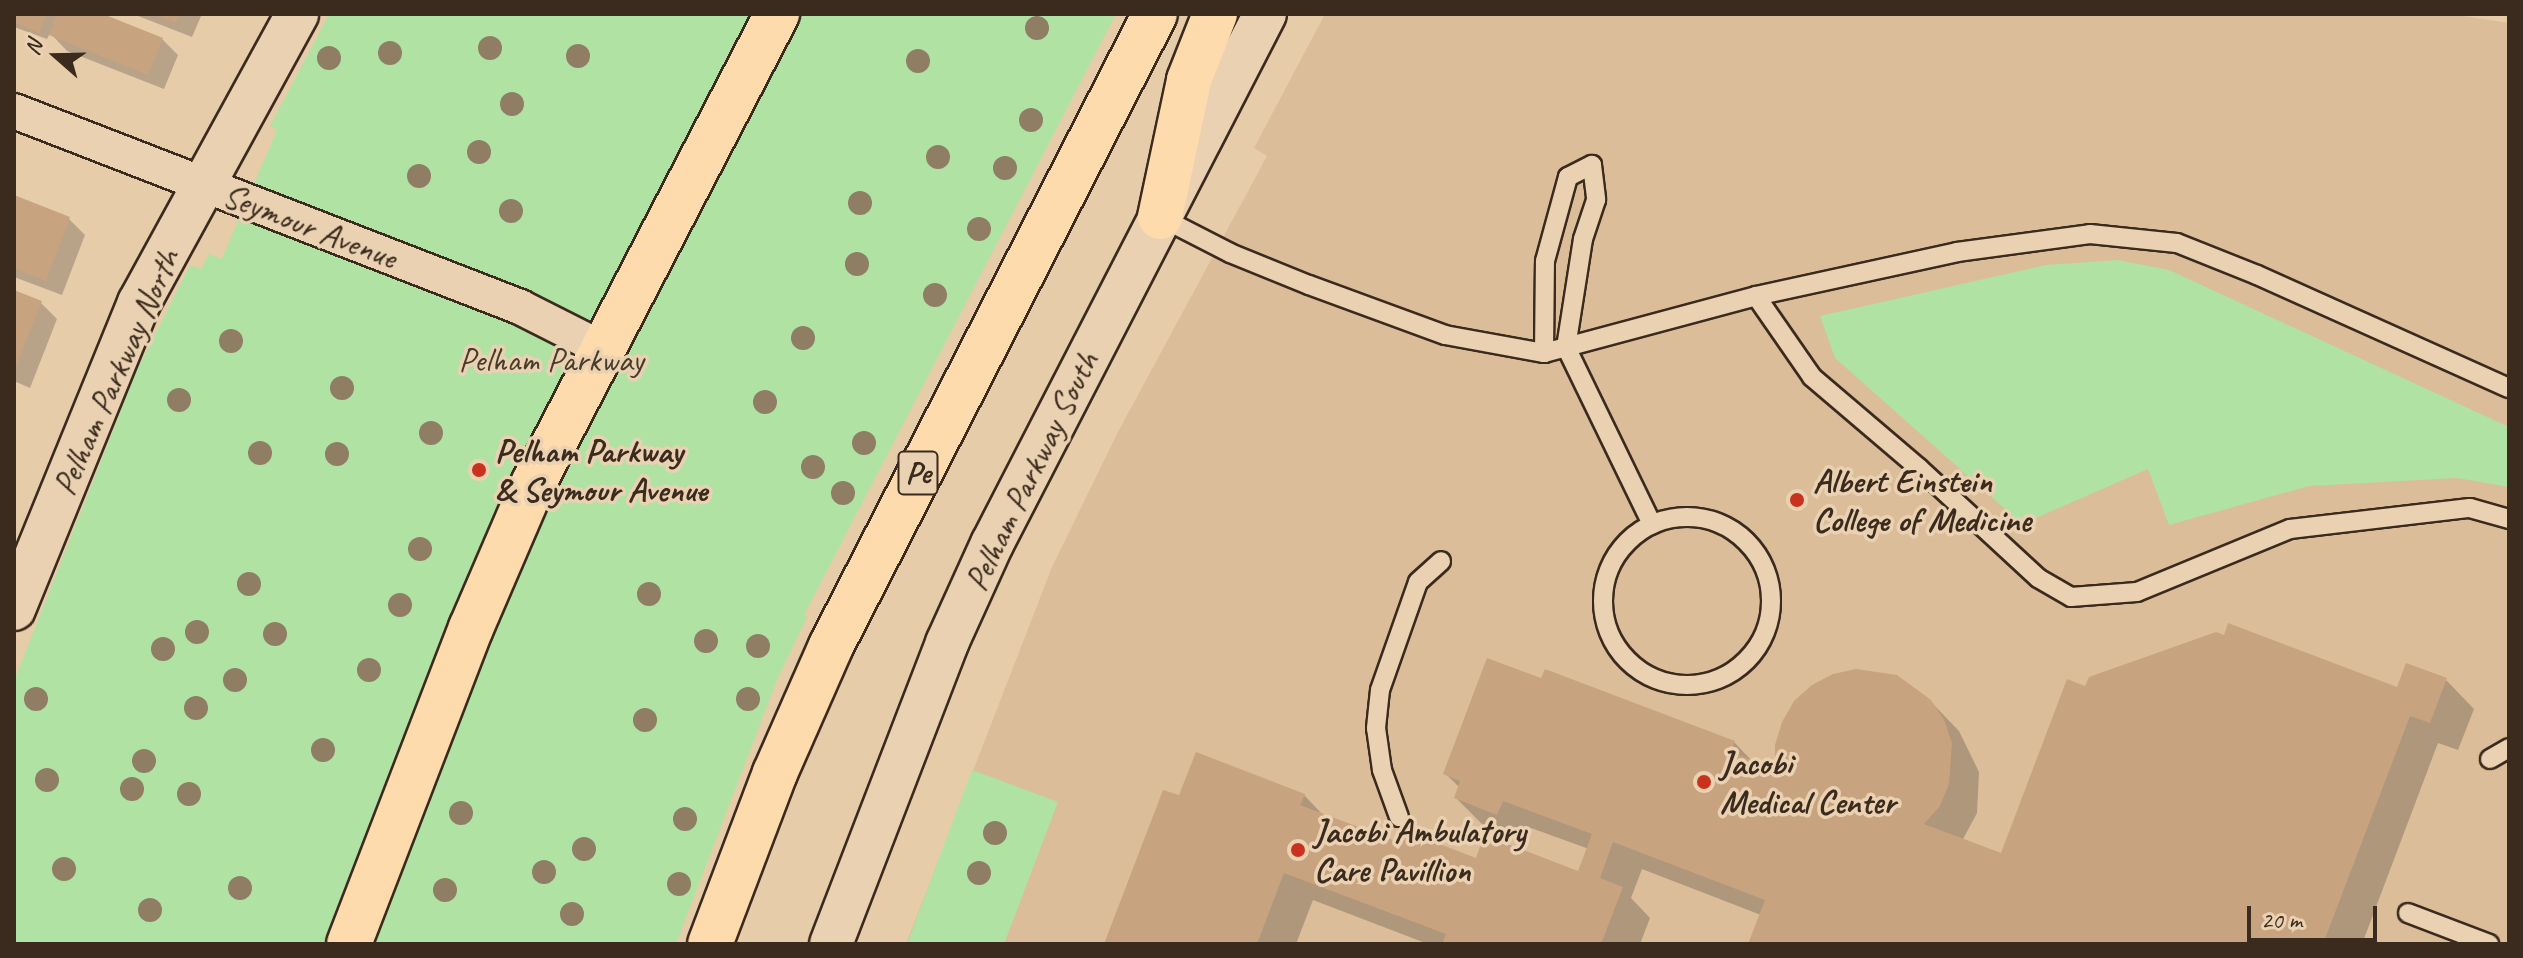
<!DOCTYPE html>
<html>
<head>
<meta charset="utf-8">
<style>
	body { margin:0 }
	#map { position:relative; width:2523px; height:958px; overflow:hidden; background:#e7ccaa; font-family:Caveat,sans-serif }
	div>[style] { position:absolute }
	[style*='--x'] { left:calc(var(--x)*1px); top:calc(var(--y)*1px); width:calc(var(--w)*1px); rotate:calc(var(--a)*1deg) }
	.built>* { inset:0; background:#dbbd9a }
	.green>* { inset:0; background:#b0e2a3 }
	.shadow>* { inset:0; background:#0003 }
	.building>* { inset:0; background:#c8a380 }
	.roads { filter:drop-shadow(2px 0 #3b2a1e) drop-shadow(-2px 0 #3b2a1e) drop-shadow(0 2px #3b2a1e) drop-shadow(0 -2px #3b2a1e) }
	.service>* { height:18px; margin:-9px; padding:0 9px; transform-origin:9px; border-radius:9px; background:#e9d1b1 }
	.service>.ring { margin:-9px; padding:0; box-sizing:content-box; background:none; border:18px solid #e9d1b1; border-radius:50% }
	.minor>* { height:34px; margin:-17px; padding:0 17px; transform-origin:17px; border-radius:17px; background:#e9d1b1 }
	.tertiary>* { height:42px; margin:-21px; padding:0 21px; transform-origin:21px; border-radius:21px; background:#e9d1b1 }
	.primary>* { height:44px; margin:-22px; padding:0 22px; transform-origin:22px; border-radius:22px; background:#fedbac }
	.trees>* { width:24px; height:24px; margin:-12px; border-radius:50%; background:#8f7d64 }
	.dots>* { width:22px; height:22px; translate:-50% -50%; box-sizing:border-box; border:4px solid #e9d1b1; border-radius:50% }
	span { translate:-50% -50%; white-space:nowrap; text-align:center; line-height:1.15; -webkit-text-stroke:7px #e9d1b1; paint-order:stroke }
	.shield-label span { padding:2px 6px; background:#e9d1b1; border:2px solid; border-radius:6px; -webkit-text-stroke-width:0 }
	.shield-label { font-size:32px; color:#3b2a1e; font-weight:700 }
	.street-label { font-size:34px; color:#3b2a1e }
	.park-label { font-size:34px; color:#473c2b }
	.poi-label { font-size:34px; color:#3b2a1e; font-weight:700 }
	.left { translate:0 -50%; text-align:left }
	.frame { position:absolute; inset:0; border:16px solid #3b2a1e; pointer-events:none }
	.north { position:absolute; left:16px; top:16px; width:80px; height:80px; -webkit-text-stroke:6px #e9d1b1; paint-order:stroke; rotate:290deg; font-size:22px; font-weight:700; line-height:32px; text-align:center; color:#3b2a1e }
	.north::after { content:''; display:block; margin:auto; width:28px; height:36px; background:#3b2a1e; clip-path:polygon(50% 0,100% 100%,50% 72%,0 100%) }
	.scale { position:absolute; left:2247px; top:906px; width:130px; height:36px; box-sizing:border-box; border:4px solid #3b2a1e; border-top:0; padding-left:10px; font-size:24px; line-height:28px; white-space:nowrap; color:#3b2a1e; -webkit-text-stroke:6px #e9d1b1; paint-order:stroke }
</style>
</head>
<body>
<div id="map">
	<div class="built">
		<i style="clip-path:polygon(1325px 14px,2450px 14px,2509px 23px,2509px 944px,906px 944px,1052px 567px,1118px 432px,1267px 156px,1254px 148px)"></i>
	</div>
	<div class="green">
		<i style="clip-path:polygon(329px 14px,1116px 14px,804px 615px,807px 617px,777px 680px,676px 944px,14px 944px,14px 681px,137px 370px,190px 265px,201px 269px,209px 254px,222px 259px,277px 130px,270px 126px)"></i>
		<i style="clip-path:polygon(2118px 260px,2169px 270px,2509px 427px,2509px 487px,2457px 478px,2309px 486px,2169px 525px,2148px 469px,2022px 524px,1835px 358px,1820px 316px,2046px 265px)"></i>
		<i style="clip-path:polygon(972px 770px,1058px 802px,1004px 944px,907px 944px)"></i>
	</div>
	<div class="shadow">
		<i style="clip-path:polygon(14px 14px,98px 14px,162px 39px,178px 55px,164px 89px,67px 51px,50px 33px,47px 39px,14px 27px)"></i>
		<i style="clip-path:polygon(133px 14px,202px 14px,192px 37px)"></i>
		<i style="clip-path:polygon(14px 197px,69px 219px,85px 235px,62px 295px,14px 277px)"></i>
		<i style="clip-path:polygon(14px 292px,41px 303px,57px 319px,30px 388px,14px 381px)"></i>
		<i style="clip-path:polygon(2446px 680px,2474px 709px,2458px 750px,2438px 743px,2362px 944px,1750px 944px,1761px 915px,1642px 869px,1631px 898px,1650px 918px,1640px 944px,1428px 944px,1313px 900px,1296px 944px,1107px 944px,1181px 798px,1304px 795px,1324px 816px,1402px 846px,1477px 860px,1579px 873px,1589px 849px,1531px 828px,1526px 842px,1484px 826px,1456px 798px,1460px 788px,1445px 773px,1734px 742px,1754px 763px,1777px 771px,1930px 701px,1959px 731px,1979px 772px,1977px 813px,1962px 841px,2002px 856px,2087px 689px,2399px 689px)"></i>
	</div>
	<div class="building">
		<i style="clip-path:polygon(14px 14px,47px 14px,39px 33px,14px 22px)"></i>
		<i style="clip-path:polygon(57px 14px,103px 14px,163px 38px,148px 75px,49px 35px)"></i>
		<i style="clip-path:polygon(155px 14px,179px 14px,176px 23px)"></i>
		<i style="clip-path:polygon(14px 195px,70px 217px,46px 281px,14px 268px)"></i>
		<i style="clip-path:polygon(14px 290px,42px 301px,14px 372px)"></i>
		<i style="clip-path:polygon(2228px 623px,2397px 687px,2406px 663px,2447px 678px,2430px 723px,2410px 716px,2323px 944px,1748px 944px,1765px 900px,1613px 842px,1600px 878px,1623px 887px,1601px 944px,1442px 944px,1446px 934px,1284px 873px,1257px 944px,1104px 944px,1163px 790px,1179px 795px,1196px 752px,1305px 794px,1300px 805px,1401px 843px,1406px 831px,1476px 858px,1484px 835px,1578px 871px,1592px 834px,1503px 801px,1497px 815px,1454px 798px,1460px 781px,1443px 774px,1487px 658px,1541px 678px,1545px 669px,1735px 741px,1731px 752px,1775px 769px,1775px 745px,1782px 722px,1794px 701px,1812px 685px,1833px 674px,1856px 669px,1897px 675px,1931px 700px,1944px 720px,1952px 743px,1949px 784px,1940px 806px,1924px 824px,2001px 853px,2067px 679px,2085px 686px,2089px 677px,2216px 632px,2224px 635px)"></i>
	</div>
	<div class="roads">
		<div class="service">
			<i style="--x:1160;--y:217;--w:79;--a:27.2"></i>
			<i style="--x:1230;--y:253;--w:85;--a:22.1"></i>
			<i style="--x:1309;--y:285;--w:145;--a:20.2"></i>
			<i style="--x:1445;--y:335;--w:101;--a:10.3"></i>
			<i style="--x:1544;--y:353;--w:220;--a:-15"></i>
			<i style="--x:1756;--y:296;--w:206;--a:-12.3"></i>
			<i style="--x:1957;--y:252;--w:134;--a:-7.7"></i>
			<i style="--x:2090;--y:234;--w:87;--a:5.9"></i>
			<i style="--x:2177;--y:243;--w:86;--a:21.8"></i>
			<i style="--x:2257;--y:275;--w:276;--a:24.2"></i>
			<i style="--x:1756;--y:296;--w:98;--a:55.3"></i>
			<i style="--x:1812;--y:377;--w:140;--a:40.4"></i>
			<i style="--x:1919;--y:468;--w:162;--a:42.7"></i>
			<i style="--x:2038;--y:578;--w:38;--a:30"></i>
			<i style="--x:2071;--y:597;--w:66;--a:-4.3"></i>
			<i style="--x:2137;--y:592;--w:165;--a:-22.4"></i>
			<i style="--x:2290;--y:529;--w:181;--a:-6.7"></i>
			<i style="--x:2470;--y:508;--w:41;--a:15.8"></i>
			<i style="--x:1544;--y:353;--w:92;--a:-89.4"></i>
			<i style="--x:1545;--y:261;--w:87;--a:-74.7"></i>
			<i style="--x:1568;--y:177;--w:27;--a:-27"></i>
			<i style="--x:1592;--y:165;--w:35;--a:83"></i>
			<i style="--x:1596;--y:200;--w:41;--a:108.4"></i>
			<i style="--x:1583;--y:239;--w:109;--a:98.9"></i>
			<i style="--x:1566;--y:347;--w:197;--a:64.1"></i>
			<i class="ring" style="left:1603px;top:517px;width:150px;height:150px"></i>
			<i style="--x:2490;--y:759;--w:22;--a:-30"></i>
			<i style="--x:1399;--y:817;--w:50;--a:-109.9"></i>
			<i style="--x:1382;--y:770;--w:42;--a:-98.1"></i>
			<i style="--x:1376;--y:728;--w:38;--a:-84"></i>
			<i style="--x:1380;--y:690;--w:114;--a:-70.6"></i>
			<i style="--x:1418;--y:582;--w:31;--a:-42"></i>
			<i style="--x:2408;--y:913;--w:87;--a:20.9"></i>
		</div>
		<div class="minor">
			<i style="--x:14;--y:111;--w:543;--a:21.17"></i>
			<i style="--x:520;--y:307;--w:93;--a:26.8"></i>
		</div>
		<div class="tertiary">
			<i style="--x:14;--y:609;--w:331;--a:-67.8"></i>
			<i style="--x:139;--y:303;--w:329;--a:-61.3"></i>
			<i style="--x:831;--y:944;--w:323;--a:-68.9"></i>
			<i style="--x:947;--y:643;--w:109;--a:-65.6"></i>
			<i style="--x:992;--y:544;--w:596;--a:-62.75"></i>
		</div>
		<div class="primary">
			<i style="--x:1160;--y:217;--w:140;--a:-78"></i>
			<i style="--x:1189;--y:80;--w:71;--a:-68.5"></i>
			<i style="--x:349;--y:944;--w:339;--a:-68.9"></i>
			<i style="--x:471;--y:628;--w:157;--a:-66.7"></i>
			<i style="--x:533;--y:484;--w:530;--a:-62.56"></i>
			<i style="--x:710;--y:944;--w:183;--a:-69.2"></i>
			<i style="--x:775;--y:773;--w:139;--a:-66.2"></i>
			<i style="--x:831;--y:646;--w:710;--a:-62.86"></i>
		</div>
	</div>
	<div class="trees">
		<i style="left:1037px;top:28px"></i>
		<i style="left:490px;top:48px"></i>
		<i style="left:390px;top:53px"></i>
		<i style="left:578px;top:56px"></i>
		<i style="left:329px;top:58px"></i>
		<i style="left:918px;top:61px"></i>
		<i style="left:512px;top:104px"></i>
		<i style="left:1031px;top:120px"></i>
		<i style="left:479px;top:152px"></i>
		<i style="left:938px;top:157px"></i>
		<i style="left:1005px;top:168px"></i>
		<i style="left:419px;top:176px"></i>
		<i style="left:860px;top:203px"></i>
		<i style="left:511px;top:211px"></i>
		<i style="left:979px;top:229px"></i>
		<i style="left:857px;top:264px"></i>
		<i style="left:935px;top:295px"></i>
		<i style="left:803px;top:338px"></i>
		<i style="left:231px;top:341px"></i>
		<i style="left:342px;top:388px"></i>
		<i style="left:179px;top:400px"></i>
		<i style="left:765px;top:402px"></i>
		<i style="left:431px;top:433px"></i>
		<i style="left:864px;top:443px"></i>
		<i style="left:260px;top:453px"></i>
		<i style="left:337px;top:454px"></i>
		<i style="left:813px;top:467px"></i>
		<i style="left:843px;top:493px"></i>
		<i style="left:420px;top:549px"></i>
		<i style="left:249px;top:584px"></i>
		<i style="left:649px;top:594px"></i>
		<i style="left:400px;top:605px"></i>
		<i style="left:197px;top:632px"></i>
		<i style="left:275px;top:634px"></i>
		<i style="left:706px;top:641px"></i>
		<i style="left:758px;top:646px"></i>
		<i style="left:163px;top:649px"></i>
		<i style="left:369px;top:670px"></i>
		<i style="left:235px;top:680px"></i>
		<i style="left:36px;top:699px"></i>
		<i style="left:748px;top:699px"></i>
		<i style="left:196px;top:708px"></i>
		<i style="left:645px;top:720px"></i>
		<i style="left:323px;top:750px"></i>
		<i style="left:144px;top:761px"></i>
		<i style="left:47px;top:780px"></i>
		<i style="left:132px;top:789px"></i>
		<i style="left:189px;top:794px"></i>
		<i style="left:461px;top:813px"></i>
		<i style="left:685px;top:819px"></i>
		<i style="left:995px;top:833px"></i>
		<i style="left:584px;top:849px"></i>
		<i style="left:64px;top:869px"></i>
		<i style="left:544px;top:872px"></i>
		<i style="left:979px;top:873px"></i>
		<i style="left:679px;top:884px"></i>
		<i style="left:240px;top:888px"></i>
		<i style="left:445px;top:890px"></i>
		<i style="left:150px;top:910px"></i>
		<i style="left:572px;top:914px"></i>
	</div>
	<div class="dots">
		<i style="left:479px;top:470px;background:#c8321e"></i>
		<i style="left:1797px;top:500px;background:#c8321e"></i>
		<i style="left:1704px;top:782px;background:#c8321e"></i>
		<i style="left:1298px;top:850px;background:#c8321e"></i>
	</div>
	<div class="shield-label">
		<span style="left:918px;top:473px">Pe</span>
	</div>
	<div class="street-label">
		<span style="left:310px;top:226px;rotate:21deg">Seymour Avenue</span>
		<span style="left:116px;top:372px;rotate:-66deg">Pelham Parkway North</span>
		<span style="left:1031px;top:471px;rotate:-64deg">Pelham Parkway South</span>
	</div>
	<div class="park-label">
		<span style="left:551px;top:360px">Pelham Parkway</span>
	</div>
	<div class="poi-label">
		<span class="left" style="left:495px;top:470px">Pelham Parkway<br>&amp; Seymour Avenue</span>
		<span class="left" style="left:1813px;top:500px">Albert Einstein<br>College of Medicine</span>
		<span class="left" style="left:1720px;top:782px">Jacobi<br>Medical Center</span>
		<span class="left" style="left:1314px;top:850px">Jacobi Ambulatory<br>Care Pavillion</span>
	</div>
	<div class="frame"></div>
	<div class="north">N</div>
	<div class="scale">20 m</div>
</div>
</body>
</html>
